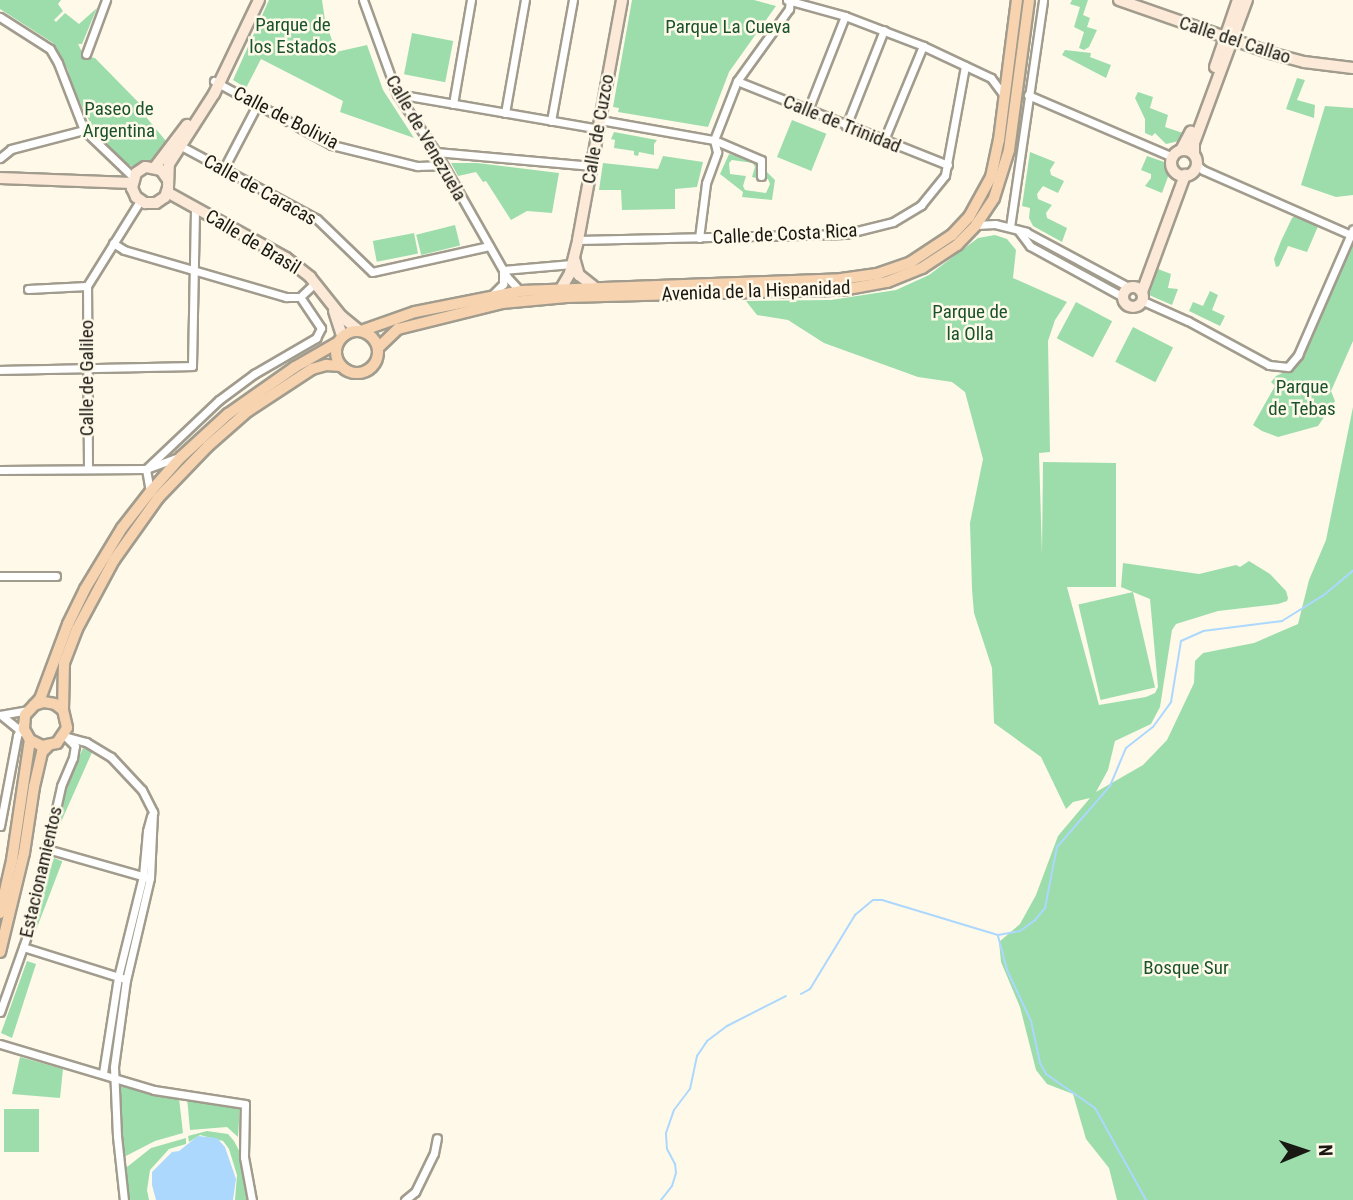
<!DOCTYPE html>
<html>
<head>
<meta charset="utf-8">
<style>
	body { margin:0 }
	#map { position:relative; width:1353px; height:1200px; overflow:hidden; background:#fff9e9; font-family:"Roboto Condensed",sans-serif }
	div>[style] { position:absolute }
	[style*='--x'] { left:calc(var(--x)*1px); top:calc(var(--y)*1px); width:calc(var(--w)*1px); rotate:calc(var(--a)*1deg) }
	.green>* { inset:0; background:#9cddab; transform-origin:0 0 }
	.water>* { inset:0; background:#acd8fe }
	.stream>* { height:2px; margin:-1px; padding:0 1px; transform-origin:1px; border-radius:1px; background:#acd8fe }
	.roads { filter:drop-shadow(2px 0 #a19c8d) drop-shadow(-2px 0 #a19c8d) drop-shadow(0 2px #a19c8d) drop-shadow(0 -2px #a19c8d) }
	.street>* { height:7px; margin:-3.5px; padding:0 3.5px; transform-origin:3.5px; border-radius:3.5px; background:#fff }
	.secondary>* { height:10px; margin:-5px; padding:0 5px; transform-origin:5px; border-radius:5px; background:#fce9d8 }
	.secondary>.ring { margin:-5px; padding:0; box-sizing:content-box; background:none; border:10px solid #fce9d8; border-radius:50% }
	.primary>* { height:10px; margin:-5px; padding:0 5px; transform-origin:5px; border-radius:5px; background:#f8d3b0 }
	.primary>.ring { margin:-5px; padding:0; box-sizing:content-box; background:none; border:10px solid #f8d3b0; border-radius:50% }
	span { translate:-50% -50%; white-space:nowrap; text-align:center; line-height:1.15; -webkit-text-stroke:5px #fff9e9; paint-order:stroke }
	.park-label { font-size:19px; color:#19532c }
	.street-label { font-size:19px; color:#1a1813 }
	.north { position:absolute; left:1269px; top:1116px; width:70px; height:70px; -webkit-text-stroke:5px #fff9e9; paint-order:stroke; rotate:88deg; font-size:19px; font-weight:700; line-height:28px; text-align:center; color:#1a1813 }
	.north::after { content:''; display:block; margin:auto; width:24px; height:32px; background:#1a1813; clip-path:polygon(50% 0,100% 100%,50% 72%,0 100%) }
</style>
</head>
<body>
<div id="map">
	<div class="green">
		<i style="clip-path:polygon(0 0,61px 0,58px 4px,63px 11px,54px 20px,56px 22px,65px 13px,79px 24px,97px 8px,82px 44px,78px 44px,84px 56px,95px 58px,141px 105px,146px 117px,166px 141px,150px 161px,134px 167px,123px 162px,93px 128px,73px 89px,68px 70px,53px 43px,0 9px)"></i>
		<i style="clip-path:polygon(269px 0,322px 0,325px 20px,336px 52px,367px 45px,383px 90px,414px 138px,340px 112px,343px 101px,261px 59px,246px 88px,233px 80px)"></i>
		<i style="clip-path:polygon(632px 0,754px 0,776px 6px,729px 72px,708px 127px,618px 112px,619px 108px,613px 107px)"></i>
		<i style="clip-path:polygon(1072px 0,1088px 0,1083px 15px,1090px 18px,1087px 27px,1097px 30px,1089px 47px,1084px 50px,1079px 48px,1084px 32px,1074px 27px,1080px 7px,1070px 4px)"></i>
		<i style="left:412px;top:33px;width:42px;height:42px;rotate:11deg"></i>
		<i style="clip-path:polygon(1065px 50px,1091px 53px,1090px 57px,1111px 65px,1106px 78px,1062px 55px)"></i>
		<i style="clip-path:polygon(1297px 78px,1305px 80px,1297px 100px,1315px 105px,1314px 118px,1286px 109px)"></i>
		<i style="clip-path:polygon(1138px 92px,1153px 97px,1150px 108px,1168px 115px,1165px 127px,1183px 133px,1179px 141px,1166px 144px,1155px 133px,1152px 136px,1145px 133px,1145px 119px,1135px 98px)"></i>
		<i style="clip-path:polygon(1325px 106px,1353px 108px,1353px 195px,1336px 197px,1301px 185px)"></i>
		<i style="left:792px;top:120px;width:37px;height:40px;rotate:22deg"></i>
		<i style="clip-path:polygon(614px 132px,657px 140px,654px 144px,654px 155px,639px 152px,638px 156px,634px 155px,634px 151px,614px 148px,615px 140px,611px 139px)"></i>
		<i style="clip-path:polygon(1030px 152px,1055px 162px,1050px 170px,1051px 175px,1064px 181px,1058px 193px,1043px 186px,1037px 194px,1038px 199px,1052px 205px,1046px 213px,1047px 218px,1067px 228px,1062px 242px,1033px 226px,1029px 218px,1030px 208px,1022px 206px)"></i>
		<i style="clip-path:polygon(729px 154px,758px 162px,756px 178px,752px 177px,755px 167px,753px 163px,732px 160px,729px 163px,730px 174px,746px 176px,743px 186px,745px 190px,766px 193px,770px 184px,768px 179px,762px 179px,765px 170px,775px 180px,772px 200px,742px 197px,743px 192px,720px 174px)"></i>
		<i style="clip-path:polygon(663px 156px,703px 162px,697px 187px,675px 189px,675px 209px,622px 210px,621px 190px,599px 190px,603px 163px,658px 169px)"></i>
		<i style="clip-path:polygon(1147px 156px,1167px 163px,1169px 174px,1162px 193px,1145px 186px,1151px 178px,1151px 174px,1141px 170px)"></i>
		<i style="clip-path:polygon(451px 163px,477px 163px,559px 173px,552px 213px,527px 211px,511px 220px,486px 181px,483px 182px,476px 172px,458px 176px)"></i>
		<i style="clip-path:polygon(1298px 215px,1319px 224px,1307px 252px,1288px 246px,1279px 266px,1276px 267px,1274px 259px,1281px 241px,1292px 218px)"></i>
		<i style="left:455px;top:225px;width:21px;height:40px;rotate:76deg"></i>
		<i style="left:414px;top:233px;width:21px;height:42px;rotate:79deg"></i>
		<i style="clip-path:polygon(995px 235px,1007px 239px,1016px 250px,1013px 278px,1067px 302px,1055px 320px,1048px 341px,1050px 452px,1039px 453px,1042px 554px,1043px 462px,1116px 463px,1116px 587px,1067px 587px,1099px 705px,1146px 697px,1155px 693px,1158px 687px,1150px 599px,1121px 587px,1123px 563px,1199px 574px,1236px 565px,1240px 567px,1249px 561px,1270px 574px,1286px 591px,1288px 598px,1287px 601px,1278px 604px,1218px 611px,1176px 624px,1172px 630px,1160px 707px,1151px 724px,1115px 741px,1108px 770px,1096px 792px,1143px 765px,1167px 740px,1194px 683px,1195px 661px,1203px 653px,1254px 643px,1298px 624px,1309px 580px,1326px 540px,1353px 407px,1353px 1200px,1117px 1200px,1109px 1168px,1086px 1139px,1073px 1094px,1047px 1084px,1036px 1070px,1020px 1007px,1001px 962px,999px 942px,1020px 924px,1036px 895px,1058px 836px,1090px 798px,1073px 802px,1066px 809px,1041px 757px,994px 723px,992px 668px,974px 613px,972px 589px,970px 523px,983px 459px,965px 392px,952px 382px,918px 377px,824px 343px,788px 320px,757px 315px,746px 301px,831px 300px,896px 290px,929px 275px,978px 238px)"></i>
		<i style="clip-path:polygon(1353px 235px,1353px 341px,1331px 391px,1335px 401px,1318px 426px,1278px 437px,1262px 431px,1253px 425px,1275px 386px,1271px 382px,1276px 376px,1293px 368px,1299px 358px)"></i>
		<i style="clip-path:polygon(1158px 269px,1171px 274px,1168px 288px,1178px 289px,1172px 305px,1149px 295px)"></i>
		<i style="clip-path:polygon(1210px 291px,1218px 295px,1212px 310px,1225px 316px,1220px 326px,1189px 311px,1193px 302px,1203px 306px)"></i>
		<i style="left:1076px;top:302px;width:41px;height:41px;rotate:28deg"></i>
		<i style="left:1133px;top:327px;width:45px;height:39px;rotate:27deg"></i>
		<i style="left:1133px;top:592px;width:98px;height:56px;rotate:77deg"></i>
		<i style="left:83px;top:748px;width:10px;height:100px;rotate:24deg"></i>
		<i style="left:54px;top:858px;width:9px;height:87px;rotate:21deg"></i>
		<i style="clip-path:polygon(27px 961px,36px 964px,12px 1038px,1px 1033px)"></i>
		<i style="clip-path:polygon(20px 1057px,63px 1069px,60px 1098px,12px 1094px)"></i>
		<i style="clip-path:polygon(118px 1082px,147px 1093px,179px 1098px,183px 1133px,155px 1141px,122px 1158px)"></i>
		<i style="clip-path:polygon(187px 1098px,240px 1106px,238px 1137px,227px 1127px,190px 1130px)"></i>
		<i style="left:4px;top:1109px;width:35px;height:43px"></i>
		<i style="clip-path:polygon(207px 1131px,228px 1134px,234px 1141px,242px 1156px,251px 1200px,235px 1200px,237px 1175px,229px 1149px,223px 1141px,200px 1135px,189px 1142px,188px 1136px)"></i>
		<i style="clip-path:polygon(186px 1138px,186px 1144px,169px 1149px,150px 1170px,147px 1190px,149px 1200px,127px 1200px,122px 1171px,151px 1148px)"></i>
	</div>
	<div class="water">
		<i style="clip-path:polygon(198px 1136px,217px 1138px,225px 1147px,236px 1179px,233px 1200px,156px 1200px,152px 1185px,152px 1172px,172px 1152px,179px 1151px)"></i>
	</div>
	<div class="stream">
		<i style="--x:998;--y:936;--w:35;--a:75"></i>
		<i style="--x:1007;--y:970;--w:56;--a:64.8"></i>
		<i style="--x:1031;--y:1021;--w:43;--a:77.9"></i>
		<i style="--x:1040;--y:1063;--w:13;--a:61"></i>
		<i style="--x:1046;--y:1074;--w:60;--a:34.8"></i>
		<i style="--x:1095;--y:1108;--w:105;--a:61"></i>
		<i style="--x:801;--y:994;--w:10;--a:-29"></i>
		<i style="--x:810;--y:989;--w:87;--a:-58.7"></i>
		<i style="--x:855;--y:915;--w:23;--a:-40"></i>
		<i style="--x:873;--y:900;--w:9;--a:0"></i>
		<i style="--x:882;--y:900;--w:121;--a:16.8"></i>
		<i style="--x:998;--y:935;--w:22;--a:-10"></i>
		<i style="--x:1020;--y:931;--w:19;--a:-36"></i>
		<i style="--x:1035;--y:920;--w:16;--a:-50"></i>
		<i style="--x:1045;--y:908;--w:62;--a:-78.9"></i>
		<i style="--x:1057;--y:847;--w:81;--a:-49"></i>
		<i style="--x:1110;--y:786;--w:41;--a:-67.2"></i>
		<i style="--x:1126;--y:748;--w:34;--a:-38"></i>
		<i style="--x:1153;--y:727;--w:31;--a:-54"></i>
		<i style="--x:1171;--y:702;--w:62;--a:-80.7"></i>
		<i style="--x:1181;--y:641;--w:24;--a:-24"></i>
		<i style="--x:1203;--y:631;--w:80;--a:-7.2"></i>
		<i style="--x:1282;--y:621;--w:49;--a:-31.8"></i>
		<i style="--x:1324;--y:595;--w:38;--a:-40"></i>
		<i style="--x:661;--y:1200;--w:18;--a:-52"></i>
		<i style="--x:672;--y:1186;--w:14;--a:-73"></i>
		<i style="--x:676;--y:1173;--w:9;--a:-96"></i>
		<i style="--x:675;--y:1164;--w:17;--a:-118"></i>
		<i style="--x:667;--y:1149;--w:16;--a:-94"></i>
		<i style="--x:666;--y:1133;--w:24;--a:-71"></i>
		<i style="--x:674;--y:1110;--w:26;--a:-53"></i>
		<i style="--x:690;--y:1089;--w:34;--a:-78"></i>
		<i style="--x:697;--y:1056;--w:18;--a:-56"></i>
		<i style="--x:707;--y:1041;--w:25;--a:-37"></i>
		<i style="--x:727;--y:1026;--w:66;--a:-27"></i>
	</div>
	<div class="roads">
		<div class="street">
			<i style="--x:363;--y:0;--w:100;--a:70.1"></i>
			<i style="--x:397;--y:94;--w:70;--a:56.1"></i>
			<i style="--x:436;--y:152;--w:144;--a:60.4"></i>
			<i style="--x:507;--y:277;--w:19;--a:47"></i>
			<i style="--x:787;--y:0;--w:60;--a:15.4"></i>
			<i style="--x:845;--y:16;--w:84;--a:21"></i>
			<i style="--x:923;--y:46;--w:75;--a:25.2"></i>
			<i style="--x:991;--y:78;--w:21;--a:53"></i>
			<i style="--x:0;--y:17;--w:59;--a:32.6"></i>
			<i style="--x:50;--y:49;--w:16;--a:60"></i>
			<i style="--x:58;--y:63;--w:72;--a:68.8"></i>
			<i style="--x:84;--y:130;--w:68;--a:43.8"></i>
			<i style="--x:86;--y:54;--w:58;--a:-69.7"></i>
			<i style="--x:214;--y:81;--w:134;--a:28.5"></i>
			<i style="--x:332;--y:145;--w:88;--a:13.9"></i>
			<i style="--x:417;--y:166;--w:24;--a:-2"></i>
			<i style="--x:737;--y:81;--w:227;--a:21.7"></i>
			<i style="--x:397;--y:94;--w:205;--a:9.8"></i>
			<i style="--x:1028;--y:95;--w:158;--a:23.2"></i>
			<i style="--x:453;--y:104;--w:106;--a:-80.2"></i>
			<i style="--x:808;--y:110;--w:101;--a:-68.5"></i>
			<i style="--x:505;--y:113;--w:115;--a:-80"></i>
			<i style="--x:600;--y:120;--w:116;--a:10"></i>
			<i style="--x:714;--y:140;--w:51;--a:23.1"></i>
			<i style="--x:761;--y:160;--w:16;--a:90"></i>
			<i style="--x:551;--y:121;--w:123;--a:-79.7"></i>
			<i style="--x:846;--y:126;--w:103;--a:-68.4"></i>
			<i style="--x:884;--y:140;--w:102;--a:-67.5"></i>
			<i style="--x:181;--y:146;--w:154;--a:28.2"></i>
			<i style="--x:317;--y:219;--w:76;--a:43.9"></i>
			<i style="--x:372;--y:272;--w:120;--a:-12.5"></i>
			<i style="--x:436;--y:152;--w:157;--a:5.1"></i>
			<i style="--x:0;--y:158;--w:14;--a:-39"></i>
			<i style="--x:11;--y:149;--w:75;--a:-14.6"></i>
			<i style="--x:1197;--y:165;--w:8;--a:40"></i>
			<i style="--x:1203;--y:170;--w:162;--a:23.7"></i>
			<i style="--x:223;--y:170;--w:73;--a:-62.4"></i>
			<i style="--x:976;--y:225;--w:19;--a:-3"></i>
			<i style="--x:995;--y:224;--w:32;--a:14"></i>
			<i style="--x:1026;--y:232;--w:118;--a:28.3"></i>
			<i style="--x:1010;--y:227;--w:229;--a:-81.7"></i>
			<i style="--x:1018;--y:230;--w:20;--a:53"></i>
			<i style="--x:1030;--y:246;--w:106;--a:28.7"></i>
			<i style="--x:699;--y:238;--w:55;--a:-82.7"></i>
			<i style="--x:706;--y:183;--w:33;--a:-70"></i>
			<i style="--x:717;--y:152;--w:12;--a:-104"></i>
			<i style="--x:714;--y:140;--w:63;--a:-68.7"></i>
			<i style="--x:737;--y:81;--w:89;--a:-54.2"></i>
			<i style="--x:789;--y:9;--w:9;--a:-84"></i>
			<i style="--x:578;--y:240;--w:267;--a:-1.3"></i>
			<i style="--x:845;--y:234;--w:49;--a:-14"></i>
			<i style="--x:893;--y:222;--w:33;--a:-31"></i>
			<i style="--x:921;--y:205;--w:38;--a:-51"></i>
			<i style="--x:945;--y:175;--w:111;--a:-79.6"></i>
			<i style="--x:113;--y:243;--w:13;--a:32"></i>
			<i style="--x:124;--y:250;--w:169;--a:16.2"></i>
			<i style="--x:286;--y:297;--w:14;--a:0"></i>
			<i style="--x:300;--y:297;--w:21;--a:-43"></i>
			<i style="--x:503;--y:270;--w:69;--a:-5"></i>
			<i style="--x:28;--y:289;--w:59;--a:-2.9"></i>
			<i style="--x:492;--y:295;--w:16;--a:-45"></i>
			<i style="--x:503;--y:284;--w:13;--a:-90"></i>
			<i style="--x:1143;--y:301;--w:49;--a:24"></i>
			<i style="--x:1188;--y:321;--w:92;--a:28.5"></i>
			<i style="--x:1269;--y:365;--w:19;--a:6"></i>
			<i style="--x:1288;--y:367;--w:16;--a:-50"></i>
			<i style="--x:1298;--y:355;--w:137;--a:-66.4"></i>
			<i style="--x:0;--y:370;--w:192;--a:-1.2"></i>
			<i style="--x:192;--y:366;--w:159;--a:-88.9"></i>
			<i style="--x:88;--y:469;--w:183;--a:-90.3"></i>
			<i style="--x:87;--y:286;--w:100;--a:-58.1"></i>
			<i style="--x:146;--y:469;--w:100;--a:-43.4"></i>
			<i style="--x:219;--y:400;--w:44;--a:-36.6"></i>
			<i style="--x:254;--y:374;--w:72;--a:-30.1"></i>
			<i style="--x:316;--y:338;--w:11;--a:-63"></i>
			<i style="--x:321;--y:328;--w:37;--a:-124"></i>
			<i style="--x:146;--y:469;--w:23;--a:80"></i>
			<i style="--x:0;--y:470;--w:146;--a:-0.4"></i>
			<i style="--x:146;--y:469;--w:35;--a:-20"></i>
			<i style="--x:0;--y:576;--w:56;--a:0"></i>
			<i style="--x:0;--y:715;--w:29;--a:-10"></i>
			<i style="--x:1;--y:715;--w:27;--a:39"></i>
			<i style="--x:63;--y:736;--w:24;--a:15"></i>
			<i style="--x:86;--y:742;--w:29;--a:31"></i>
			<i style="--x:111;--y:757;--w:45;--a:46.8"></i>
			<i style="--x:142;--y:790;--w:25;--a:63"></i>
			<i style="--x:153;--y:812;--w:66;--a:92.6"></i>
			<i style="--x:150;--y:878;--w:105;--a:103.2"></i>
			<i style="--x:126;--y:980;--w:88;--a:97.9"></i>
			<i style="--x:114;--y:1067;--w:69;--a:87.5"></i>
			<i style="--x:117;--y:1136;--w:64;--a:83.8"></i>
			<i style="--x:0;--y:826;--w:92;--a:-79.3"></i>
			<i style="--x:17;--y:736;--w:13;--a:-67"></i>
			<i style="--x:47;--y:849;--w:103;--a:15.8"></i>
			<i style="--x:23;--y:947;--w:104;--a:17.4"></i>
			<i style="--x:0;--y:1012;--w:84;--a:-70.5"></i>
			<i style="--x:28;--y:933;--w:151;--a:-77.3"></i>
			<i style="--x:61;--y:786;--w:30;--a:-67"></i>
			<i style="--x:73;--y:758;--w:12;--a:-81"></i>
			<i style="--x:75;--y:746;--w:11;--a:-135"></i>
			<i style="--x:0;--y:1044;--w:161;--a:16.6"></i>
			<i style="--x:154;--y:1090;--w:92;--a:8.7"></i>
			<i style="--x:245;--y:1104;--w:53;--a:91.1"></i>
			<i style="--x:244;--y:1157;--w:44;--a:79.5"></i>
			<i style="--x:103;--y:1073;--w:97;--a:-81.1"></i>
			<i style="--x:118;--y:977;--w:104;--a:-76.1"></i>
			<i style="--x:143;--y:876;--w:45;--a:-84.9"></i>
			<i style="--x:147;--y:831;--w:16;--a:-75"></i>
			<i style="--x:405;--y:1200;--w:13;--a:-39"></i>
			<i style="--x:415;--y:1192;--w:43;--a:-64"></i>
			<i style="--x:434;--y:1153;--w:15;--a:-79"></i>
		</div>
		<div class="secondary">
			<i style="--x:1119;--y:0;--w:164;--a:19.2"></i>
			<i style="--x:1274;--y:54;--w:31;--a:15"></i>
			<i style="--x:1304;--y:62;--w:49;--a:7"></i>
			<i style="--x:1215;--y:67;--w:71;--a:-71.1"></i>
			<i style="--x:1181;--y:150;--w:21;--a:-62"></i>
			<i class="ring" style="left:1171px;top:150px;width:16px;height:16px"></i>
			<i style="--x:1194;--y:154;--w:11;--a:-90"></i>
			<i style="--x:1194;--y:143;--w:153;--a:-69.7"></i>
			<i style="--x:155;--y:167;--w:53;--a:-52.7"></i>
			<i style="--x:0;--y:178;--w:132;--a:2.2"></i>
			<i style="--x:168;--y:180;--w:12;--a:-125"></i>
			<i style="--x:161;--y:170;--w:16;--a:-169"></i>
			<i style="--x:145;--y:167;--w:11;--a:146"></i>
			<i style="--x:136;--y:173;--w:16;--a:105"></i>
			<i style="--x:132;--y:188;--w:10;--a:66"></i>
			<i style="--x:136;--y:197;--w:11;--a:34"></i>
			<i style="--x:145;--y:203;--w:11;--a:0"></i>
			<i style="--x:156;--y:203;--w:11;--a:-34"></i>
			<i style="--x:165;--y:197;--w:9;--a:-72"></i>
			<i style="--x:168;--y:188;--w:24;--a:-88"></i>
			<i style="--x:169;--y:164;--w:83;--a:-57.3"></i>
			<i style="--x:214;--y:94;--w:104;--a:-64.4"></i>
			<i style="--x:167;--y:192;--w:136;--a:29"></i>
			<i style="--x:286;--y:258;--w:31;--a:38"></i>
			<i style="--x:310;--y:277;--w:50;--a:51.5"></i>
			<i style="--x:341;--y:316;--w:22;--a:39"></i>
			<i style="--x:574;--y:258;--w:18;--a:74"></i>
			<i style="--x:579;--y:275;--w:18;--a:38"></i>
			<i style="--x:562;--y:287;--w:16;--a:-60"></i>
			<i style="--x:570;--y:273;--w:34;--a:-76"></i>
			<i style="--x:578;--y:240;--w:244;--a:-79.6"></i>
			<i class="ring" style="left:1123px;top:287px;width:10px;height:10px"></i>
			<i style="--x:1142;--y:292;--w:125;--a:-69.8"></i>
			<i style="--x:334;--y:311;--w:26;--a:72"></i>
		</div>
		<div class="primary">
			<i class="ring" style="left:336px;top:331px;width:32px;height:32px"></i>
			<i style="--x:361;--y:331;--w:57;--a:-19.4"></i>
			<i style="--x:415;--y:312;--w:108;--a:-11.2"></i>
			<i style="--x:521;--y:291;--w:320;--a:-2.1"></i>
			<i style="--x:841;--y:279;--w:36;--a:-8"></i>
			<i style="--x:877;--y:274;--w:36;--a:-19"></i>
			<i style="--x:911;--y:262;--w:49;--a:-33.4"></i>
			<i style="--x:952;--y:235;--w:25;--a:-47"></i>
			<i style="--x:969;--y:217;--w:46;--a:-61.2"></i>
			<i style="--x:991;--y:177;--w:38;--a:-78"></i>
			<i style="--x:999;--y:140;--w:141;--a:-82.7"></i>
			<i style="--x:378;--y:348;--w:28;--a:-44"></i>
			<i style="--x:398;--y:329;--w:107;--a:-14"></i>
			<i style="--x:502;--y:303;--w:65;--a:-5.3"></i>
			<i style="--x:567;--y:297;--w:275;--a:-1.5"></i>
			<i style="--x:842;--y:290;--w:46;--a:-10.1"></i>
			<i style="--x:887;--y:282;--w:38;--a:-22"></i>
			<i style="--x:922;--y:268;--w:42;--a:-33.3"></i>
			<i style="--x:957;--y:245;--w:28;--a:-46"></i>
			<i style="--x:976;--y:225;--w:32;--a:-56"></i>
			<i style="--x:994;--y:198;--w:50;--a:-72.6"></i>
			<i style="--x:1009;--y:150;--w:151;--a:-82.4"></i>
			<i style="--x:34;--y:705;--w:10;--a:-17"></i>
			<i style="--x:44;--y:702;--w:11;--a:10"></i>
			<i style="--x:55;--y:704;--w:10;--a:37"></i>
			<i style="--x:63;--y:710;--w:18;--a:77"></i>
			<i style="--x:67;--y:728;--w:18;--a:124"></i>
			<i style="--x:57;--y:743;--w:15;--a:169"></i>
			<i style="--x:42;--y:746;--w:13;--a:-153"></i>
			<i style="--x:30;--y:740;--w:13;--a:-119"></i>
			<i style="--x:24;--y:729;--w:14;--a:-86"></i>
			<i style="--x:25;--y:715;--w:22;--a:-47"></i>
			<i style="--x:40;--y:699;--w:80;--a:-69.5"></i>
			<i style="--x:68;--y:624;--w:39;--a:-64"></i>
			<i style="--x:85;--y:589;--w:71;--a:-58.8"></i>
			<i style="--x:122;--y:528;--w:46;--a:-52.1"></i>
			<i style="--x:150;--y:492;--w:47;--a:-48.5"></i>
			<i style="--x:181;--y:457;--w:64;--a:-42.5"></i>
			<i style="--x:228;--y:414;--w:82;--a:-35"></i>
			<i style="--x:295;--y:367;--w:48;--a:-29.7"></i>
			<i style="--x:63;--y:710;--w:47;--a:-88.8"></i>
			<i style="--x:64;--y:663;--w:36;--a:-69"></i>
			<i style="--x:77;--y:629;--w:78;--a:-61.8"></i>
			<i style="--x:114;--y:560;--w:76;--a:-54.6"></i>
			<i style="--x:158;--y:498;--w:72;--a:-46.1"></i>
			<i style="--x:208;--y:446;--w:53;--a:-41.2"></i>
			<i style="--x:248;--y:411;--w:77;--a:-33.3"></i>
			<i style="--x:312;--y:369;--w:15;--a:-16"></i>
			<i style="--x:326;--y:365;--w:15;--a:4"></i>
			<i style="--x:0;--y:913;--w:54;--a:-77.2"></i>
			<i style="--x:12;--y:860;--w:121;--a:-81.5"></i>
			<i style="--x:0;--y:952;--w:102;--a:-76.4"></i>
			<i style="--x:24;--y:853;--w:67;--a:-81.4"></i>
			<i style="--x:34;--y:787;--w:36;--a:-77"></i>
			<i style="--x:42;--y:752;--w:8;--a:-45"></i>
		</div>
	</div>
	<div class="park-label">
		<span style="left:293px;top:36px">Parque de<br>los Estados</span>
		<span style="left:728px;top:27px">Parque La Cueva</span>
		<span style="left:119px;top:120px">Paseo de<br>Argentina</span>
		<span style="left:970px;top:323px">Parque de<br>la Olla</span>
		<span style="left:1302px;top:398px">Parque<br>de Tebas</span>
		<span style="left:1186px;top:968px">Bosque Sur</span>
	</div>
	<div class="street-label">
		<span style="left:1235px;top:40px;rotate:18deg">Calle del Callao</span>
		<span style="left:286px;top:118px;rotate:27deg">Calle de Bolivia</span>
		<span style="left:842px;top:124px;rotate:22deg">Calle de Trinidad</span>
		<span style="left:598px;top:129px;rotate:-80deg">Calle de Cuzco</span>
		<span style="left:426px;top:138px;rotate:60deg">Calle de Venezuela</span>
		<span style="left:260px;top:190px;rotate:29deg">Calle de Caracas</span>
		<span style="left:785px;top:234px;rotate:-3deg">Calle de Costa Rica</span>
		<span style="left:253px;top:242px;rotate:31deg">Calle de Brasil</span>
		<span style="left:756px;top:291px;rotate:-2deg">Avenida de la Hispanidad</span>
		<span style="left:87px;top:378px;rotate:-90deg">Calle de Galileo</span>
		<span style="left:41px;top:872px;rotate:-77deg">Estacionamientos</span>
	</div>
	<div class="north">N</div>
</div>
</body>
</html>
